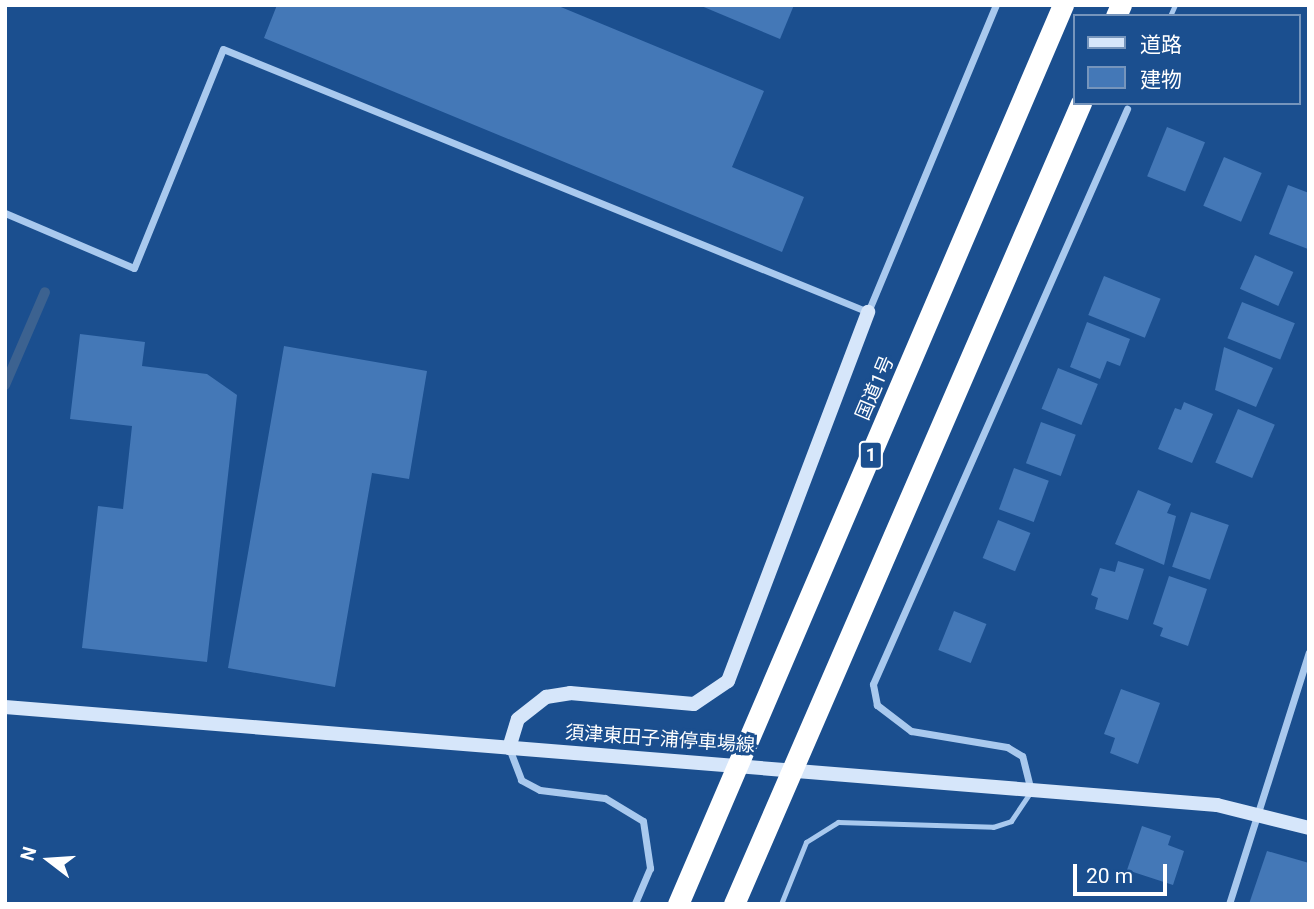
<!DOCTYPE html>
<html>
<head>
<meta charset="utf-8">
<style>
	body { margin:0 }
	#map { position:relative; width:1314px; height:909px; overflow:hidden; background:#1b4f8f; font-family:Roboto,"Noto Sans JP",sans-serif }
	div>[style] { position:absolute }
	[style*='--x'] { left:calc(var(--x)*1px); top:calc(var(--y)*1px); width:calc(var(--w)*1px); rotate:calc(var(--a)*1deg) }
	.stream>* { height:10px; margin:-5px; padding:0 5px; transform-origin:5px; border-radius:5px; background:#3c6290 }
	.building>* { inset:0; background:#4478b7; transform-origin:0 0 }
	.lane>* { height:5px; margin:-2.5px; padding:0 2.5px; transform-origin:2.5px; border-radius:2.5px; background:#a9c9ee }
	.street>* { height:7px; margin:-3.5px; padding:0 3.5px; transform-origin:3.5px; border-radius:3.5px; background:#a9c9ee }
	.secondary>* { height:14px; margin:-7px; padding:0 7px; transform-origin:7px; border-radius:7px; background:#d6e6fa }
	.highway>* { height:21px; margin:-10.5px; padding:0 10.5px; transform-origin:10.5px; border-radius:10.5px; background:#fff }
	span { translate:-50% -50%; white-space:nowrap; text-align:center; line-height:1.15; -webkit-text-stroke:6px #1b4f8f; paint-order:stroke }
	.shield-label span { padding:2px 5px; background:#1b4f8f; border:2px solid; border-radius:5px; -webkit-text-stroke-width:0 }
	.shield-label { font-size:18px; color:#fff; font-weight:700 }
	.street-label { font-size:19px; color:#fff }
	.frame { position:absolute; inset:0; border:7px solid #fff; pointer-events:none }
	.legend { position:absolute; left:1073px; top:14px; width:228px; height:91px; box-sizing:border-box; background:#1b4f8f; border:2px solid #7695bc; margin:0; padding:9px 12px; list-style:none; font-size:21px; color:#fff }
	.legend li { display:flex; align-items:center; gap:14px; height:35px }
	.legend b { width:35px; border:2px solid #7695bc }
	.north { position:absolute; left:14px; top:825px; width:70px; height:70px; -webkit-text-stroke:5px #1b4f8f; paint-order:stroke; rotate:287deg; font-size:19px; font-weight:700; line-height:28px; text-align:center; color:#fff }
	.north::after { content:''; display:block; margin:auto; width:24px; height:32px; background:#fff; clip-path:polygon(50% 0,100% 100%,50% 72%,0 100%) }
	.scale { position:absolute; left:1073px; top:864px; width:94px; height:32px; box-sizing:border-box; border:4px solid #fff; border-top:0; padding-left:9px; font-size:21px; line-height:24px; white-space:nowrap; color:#fff; -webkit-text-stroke:5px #1b4f8f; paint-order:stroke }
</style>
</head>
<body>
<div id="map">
	<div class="stream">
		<i style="--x:5;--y:385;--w:101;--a:-66.7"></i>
	</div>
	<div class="building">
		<i style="clip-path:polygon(277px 5px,556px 5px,764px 91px,732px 167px,804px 197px,782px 252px,264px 38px)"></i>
		<i style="clip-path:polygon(699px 5px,794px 5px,780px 39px)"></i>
		<i style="left:1167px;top:127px;width:41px;height:53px;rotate:22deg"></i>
		<i style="left:1224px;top:157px;width:41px;height:53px;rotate:23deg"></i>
		<i style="clip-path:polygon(1288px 185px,1309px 193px,1308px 249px,1269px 234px)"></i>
		<i style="left:1255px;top:255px;width:42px;height:37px;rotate:24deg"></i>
		<i style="left:1104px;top:276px;width:61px;height:42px;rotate:22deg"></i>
		<i style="left:1242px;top:302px;width:57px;height:39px;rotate:22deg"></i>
		<i style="clip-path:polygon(1087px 322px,1130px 339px,1120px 366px,1107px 361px,1100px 379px,1070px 367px)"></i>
		<i style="clip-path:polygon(80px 334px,145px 342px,142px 366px,207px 374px,237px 395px,207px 662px,82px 648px,98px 506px,123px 509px,132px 426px,70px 419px)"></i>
		<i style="clip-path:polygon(284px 346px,427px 371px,409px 479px,372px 473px,335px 687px,228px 668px)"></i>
		<i style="clip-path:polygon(1224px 347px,1273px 368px,1256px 407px,1215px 390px)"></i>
		<i style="left:1058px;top:368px;width:43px;height:44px;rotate:22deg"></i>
		<i style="clip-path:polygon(1184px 402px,1213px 414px,1192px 463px,1158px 449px,1175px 408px,1181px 410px)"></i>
		<i style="left:1238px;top:409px;width:40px;height:58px;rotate:23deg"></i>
		<i style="left:1041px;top:422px;width:37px;height:44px;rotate:20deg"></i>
		<i style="left:1014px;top:468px;width:37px;height:44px;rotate:20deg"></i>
		<i style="clip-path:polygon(1138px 490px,1171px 504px,1167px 513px,1176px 516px,1164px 565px,1115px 544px)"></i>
		<i style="left:1191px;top:512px;width:40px;height:58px;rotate:19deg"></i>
		<i style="left:998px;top:520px;width:35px;height:41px;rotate:22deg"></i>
		<i style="clip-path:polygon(1118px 561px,1144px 569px,1128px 620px,1095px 609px,1098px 598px,1091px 595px,1100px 568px,1115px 572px)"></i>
		<i style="clip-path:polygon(1169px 576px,1207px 589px,1188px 646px,1160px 636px,1163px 628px,1153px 624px)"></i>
		<i style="left:954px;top:611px;width:35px;height:42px;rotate:22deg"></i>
		<i style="clip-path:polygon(1121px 689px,1160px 703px,1138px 764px,1110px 753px,1115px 738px,1104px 734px)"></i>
		<i style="clip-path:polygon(1142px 826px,1171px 836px,1168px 845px,1184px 851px,1173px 885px,1127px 870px)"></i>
		<i style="clip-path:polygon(1267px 851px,1309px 863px,1309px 904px,1249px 904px)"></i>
	</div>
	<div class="lane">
		<i style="--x:1170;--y:16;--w:12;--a:-66"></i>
		<i style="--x:781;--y:904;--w:67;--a:-68"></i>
		<i style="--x:806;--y:842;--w:38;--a:-32"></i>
		<i style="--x:838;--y:822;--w:155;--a:1.8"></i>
		<i style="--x:993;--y:827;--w:19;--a:-18"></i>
		<i style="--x:1011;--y:821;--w:36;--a:-56"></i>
	</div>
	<div class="street">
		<i style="--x:5;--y:213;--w:140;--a:23.1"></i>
		<i style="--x:134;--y:268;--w:236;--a:-67.9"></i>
		<i style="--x:223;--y:49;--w:697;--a:22.18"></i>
		<i style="--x:868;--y:312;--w:333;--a:-67.4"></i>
		<i style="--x:509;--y:748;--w:34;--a:69"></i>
		<i style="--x:521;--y:780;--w:21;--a:28"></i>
		<i style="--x:540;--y:790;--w:65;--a:7"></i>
		<i style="--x:605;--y:798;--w:44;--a:31.2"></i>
		<i style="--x:643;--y:821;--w:48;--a:81.5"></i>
		<i style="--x:650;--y:868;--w:39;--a:113"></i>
		<i style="--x:1031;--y:791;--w:36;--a:-104"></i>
		<i style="--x:1022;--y:756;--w:17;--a:-149"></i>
		<i style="--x:1007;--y:747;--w:97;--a:-170.5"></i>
		<i style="--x:911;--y:731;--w:43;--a:-142.6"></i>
		<i style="--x:877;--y:705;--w:21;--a:-101"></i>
		<i style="--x:873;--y:684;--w:629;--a:-66.17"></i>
		<i style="--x:1229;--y:904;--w:264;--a:-72.4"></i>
	</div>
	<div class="secondary">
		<i style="--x:5;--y:707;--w:1216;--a:4.62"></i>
		<i style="--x:1217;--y:805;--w:95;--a:14"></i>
		<i style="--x:509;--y:748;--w:30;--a:-73"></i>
		<i style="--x:518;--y:719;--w:36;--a:-38"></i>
		<i style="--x:546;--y:697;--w:24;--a:-9"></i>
		<i style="--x:570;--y:693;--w:124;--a:5.1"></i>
		<i style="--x:694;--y:704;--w:41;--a:-34.1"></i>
		<i style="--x:728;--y:681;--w:395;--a:-69.2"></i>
	</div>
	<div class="highway">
		<i style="--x:1116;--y:16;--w:12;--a:-66"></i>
		<i style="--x:678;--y:904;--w:978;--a:-66.82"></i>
		<i style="--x:734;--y:904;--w:873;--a:-66.58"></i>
	</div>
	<div class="shield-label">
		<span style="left:871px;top:455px">1</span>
	</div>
	<div class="street-label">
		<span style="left:875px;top:388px;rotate:-67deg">国道1号</span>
		<span style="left:660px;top:739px;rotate:4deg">須津東田子浦停車場線</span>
	</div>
	<div class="frame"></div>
	<ul class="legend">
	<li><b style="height:9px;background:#d6e6fa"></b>道路</li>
	<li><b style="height:19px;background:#4478b7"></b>建物</li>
	</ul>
	<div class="north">N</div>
	<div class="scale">20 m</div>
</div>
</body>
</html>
